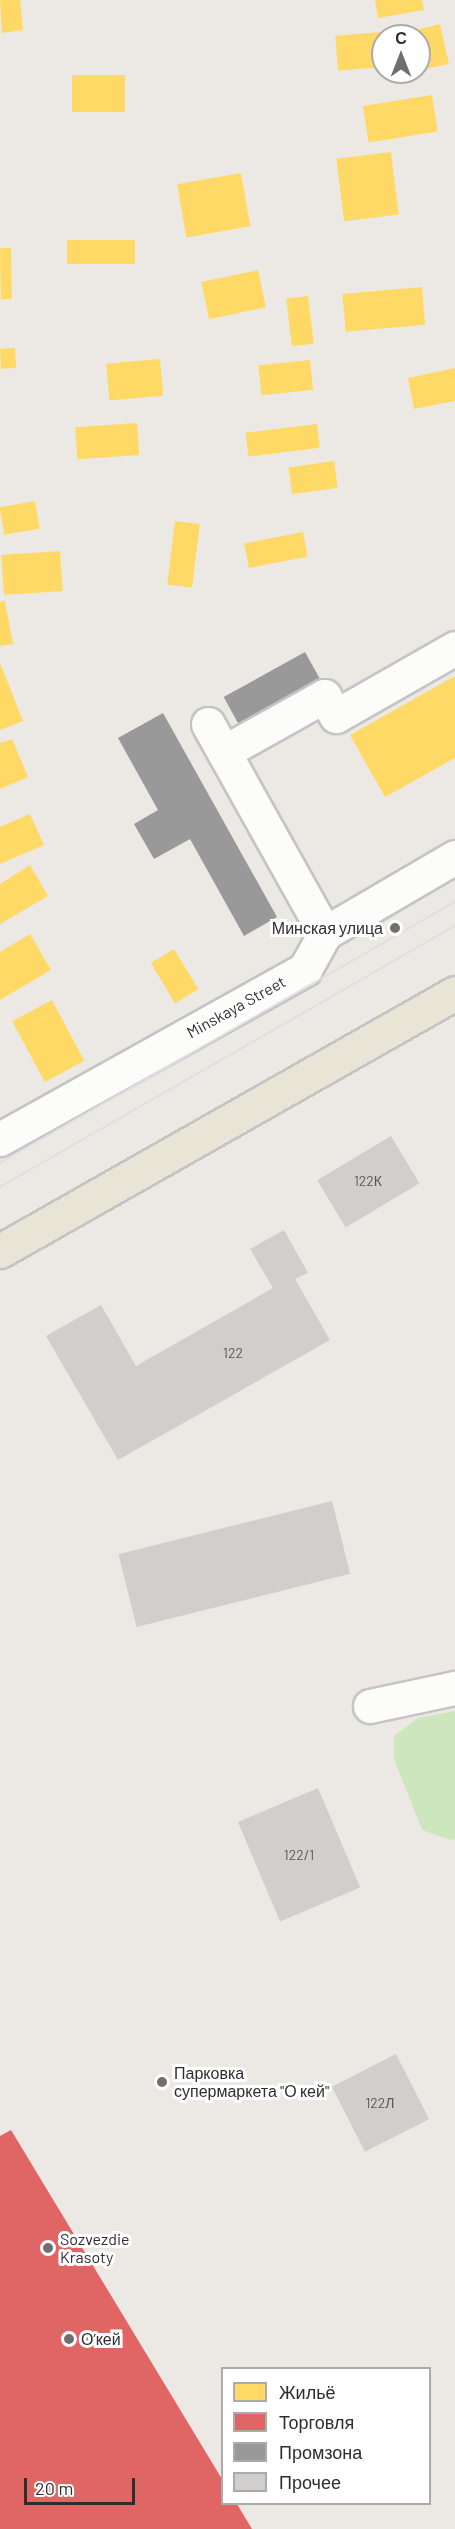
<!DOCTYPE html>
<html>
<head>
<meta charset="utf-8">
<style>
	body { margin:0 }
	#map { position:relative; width:455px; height:2529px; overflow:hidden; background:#ece8e4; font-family:Barlow,sans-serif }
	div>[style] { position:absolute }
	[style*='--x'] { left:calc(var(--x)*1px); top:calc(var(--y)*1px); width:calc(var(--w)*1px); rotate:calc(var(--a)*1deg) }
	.green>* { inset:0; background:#cee6be }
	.homes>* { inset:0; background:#ffd966; transform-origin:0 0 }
	.shops>* { inset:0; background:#e06666 }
	.industry>* { inset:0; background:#999; transform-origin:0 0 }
	.building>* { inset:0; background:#d1cecb; transform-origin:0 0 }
	.roads { filter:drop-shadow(2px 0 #c5c4c5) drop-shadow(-2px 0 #c5c4c5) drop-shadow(0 2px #c5c4c5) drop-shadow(0 -2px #c5c4c5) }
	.minor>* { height:33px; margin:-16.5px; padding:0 16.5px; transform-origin:16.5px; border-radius:16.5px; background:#fcfcfb }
	.major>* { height:33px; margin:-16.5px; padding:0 16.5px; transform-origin:16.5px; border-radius:16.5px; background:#e8e4d6 }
	.tram>* { height:1.5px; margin:-0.75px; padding:0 0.75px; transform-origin:0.75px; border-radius:0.75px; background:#dfdfe1 }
	.dots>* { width:16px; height:16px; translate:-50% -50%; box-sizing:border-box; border:3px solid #fff; border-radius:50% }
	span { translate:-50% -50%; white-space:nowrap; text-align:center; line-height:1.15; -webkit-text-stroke:6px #fff; paint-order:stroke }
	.number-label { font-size:14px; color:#585857 }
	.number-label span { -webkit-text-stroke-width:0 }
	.poi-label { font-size:16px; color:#2e2e2e }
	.right { translate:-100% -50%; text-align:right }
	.left { translate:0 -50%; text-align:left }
	.street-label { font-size:16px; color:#2e2e2e }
	.legend { position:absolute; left:221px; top:2367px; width:210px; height:138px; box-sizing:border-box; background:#fff; border:2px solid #ababab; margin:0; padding:8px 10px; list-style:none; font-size:18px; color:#2e2e2e }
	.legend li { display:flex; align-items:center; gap:12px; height:30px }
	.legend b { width:30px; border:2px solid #ababab }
	.north { position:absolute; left:371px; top:24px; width:60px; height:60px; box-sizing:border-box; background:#fff; border:2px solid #ababab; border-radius:50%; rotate:0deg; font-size:16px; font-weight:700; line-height:24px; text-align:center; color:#2e2e2e }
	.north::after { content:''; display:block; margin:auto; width:21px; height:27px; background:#706f6e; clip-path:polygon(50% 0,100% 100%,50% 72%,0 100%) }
	.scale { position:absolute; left:24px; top:2478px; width:111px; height:27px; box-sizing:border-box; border:3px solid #2e2e2e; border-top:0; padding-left:8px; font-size:18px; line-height:21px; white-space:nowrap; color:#2e2e2e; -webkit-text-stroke:4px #fff; paint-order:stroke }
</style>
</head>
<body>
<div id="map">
	<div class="green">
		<i style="clip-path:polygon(455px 1711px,455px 1839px,450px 1840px,422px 1830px,394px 1759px,394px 1736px,418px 1718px)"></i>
	</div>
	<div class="homes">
		<i style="clip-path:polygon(0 0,20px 0,23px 30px,2px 33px)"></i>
		<i style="clip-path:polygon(375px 0,422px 0,424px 10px,378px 18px)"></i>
		<i style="clip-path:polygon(440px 24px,449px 64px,419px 70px,419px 36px,390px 36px)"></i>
		<i style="left:380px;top:32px;width:35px;height:45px;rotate:85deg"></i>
		<i style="left:72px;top:75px;width:53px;height:37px"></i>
		<i style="left:432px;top:95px;width:37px;height:70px;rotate:81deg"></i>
		<i style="left:391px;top:152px;width:63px;height:55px;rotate:83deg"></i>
		<i style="left:241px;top:173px;width:54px;height:65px;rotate:80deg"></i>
		<i style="left:67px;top:240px;width:68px;height:24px"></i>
		<i style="left:11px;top:248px;width:51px;height:11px;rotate:89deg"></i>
		<i style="left:258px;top:270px;width:38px;height:58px;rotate:78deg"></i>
		<i style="left:422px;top:287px;width:38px;height:80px;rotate:85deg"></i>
		<i style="left:308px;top:296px;width:48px;height:22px;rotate:83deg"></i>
		<i style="left:15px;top:348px;width:20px;height:15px;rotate:87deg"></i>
		<i style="left:160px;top:359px;width:37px;height:54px;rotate:85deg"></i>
		<i style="left:310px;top:360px;width:30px;height:52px;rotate:84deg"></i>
		<i style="clip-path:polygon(455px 368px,455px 401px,414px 409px,408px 378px)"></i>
		<i style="left:137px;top:423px;width:32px;height:62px;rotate:86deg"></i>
		<i style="left:317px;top:424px;width:24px;height:72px;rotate:83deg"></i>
		<i style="left:334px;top:461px;width:27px;height:46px;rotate:82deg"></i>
		<i style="left:35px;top:501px;width:28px;height:36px;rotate:80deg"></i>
		<i style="left:175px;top:521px;width:25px;height:64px;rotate:7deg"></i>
		<i style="left:303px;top:532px;width:25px;height:60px;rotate:79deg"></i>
		<i style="left:60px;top:551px;width:40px;height:59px;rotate:86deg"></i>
		<i style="clip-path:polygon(5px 601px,13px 644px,0 646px,0 602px)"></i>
		<i style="clip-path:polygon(0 663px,23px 721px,0 730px)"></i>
		<i style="clip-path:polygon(455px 676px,455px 758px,385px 797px,350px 735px)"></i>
		<i style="clip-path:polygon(12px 739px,28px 777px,0 789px,0 743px)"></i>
		<i style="clip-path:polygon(30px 814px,44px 845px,0 864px,0 827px)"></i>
		<i style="clip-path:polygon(30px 865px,48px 896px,0 924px,0 884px)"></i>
		<i style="clip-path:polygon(30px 934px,51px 970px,0 1000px,0 952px)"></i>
		<i style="left:174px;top:949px;width:47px;height:27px;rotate:59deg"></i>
		<i style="left:52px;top:1000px;width:69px;height:45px;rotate:62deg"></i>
	</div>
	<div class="shops">
		<i style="clip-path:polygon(11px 2130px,222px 2479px,222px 2504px,237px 2504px,252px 2529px,0 2529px,0 2136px)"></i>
	</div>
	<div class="industry">
		<i style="left:305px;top:652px;width:31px;height:93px;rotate:61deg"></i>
		<i style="clip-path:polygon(163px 713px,277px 917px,244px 936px,190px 839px,154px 859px,134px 824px,158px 810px,118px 738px)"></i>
	</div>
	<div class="building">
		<i style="left:391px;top:1136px;width:55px;height:86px;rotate:59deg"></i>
		<i style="clip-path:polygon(284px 1230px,308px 1273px,295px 1279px,330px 1340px,118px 1460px,46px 1336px,101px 1305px,136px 1366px,273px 1288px,250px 1249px)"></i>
		<i style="left:332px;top:1501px;width:75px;height:220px;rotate:76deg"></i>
		<i style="left:318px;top:1788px;width:108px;height:87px;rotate:67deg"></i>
		<i style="left:396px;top:2054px;width:73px;height:72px;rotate:63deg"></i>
	</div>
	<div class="roads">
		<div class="minor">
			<i style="--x:208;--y:724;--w:240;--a:60.8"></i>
			<i style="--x:224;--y:752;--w:115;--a:-29.2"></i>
			<i style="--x:324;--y:696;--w:23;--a:59"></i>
			<i style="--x:336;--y:716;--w:137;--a:-29.7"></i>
			<i style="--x:0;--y:1139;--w:349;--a:-29.1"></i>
			<i style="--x:305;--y:969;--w:41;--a:-60.9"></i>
			<i style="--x:325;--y:933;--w:151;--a:-30.3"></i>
			<i style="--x:370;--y:1706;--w:87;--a:-12"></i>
		</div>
		<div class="major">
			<i style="--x:0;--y:1251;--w:523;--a:-29.55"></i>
		</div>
	</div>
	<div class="tram">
		<i style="--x:0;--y:1163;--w:525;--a:-29.84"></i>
		<i style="--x:0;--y:1187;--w:525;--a:-29.84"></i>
	</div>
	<div class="dots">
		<i style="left:395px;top:928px;background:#706f6e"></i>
		<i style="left:162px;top:2082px;background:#706f6e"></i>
		<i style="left:48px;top:2248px;background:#706f6e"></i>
		<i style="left:69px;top:2339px;background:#706f6e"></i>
	</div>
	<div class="number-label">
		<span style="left:368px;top:1181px">122К</span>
		<span style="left:233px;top:1353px">122</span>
		<span style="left:299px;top:1855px">122/1</span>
		<span style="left:380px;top:2103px">122Л</span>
	</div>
	<div class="poi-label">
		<span class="right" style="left:383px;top:928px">Минская улица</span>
		<span class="left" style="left:174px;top:2082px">Парковка<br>супермаркета "О кей"</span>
		<span class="left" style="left:60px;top:2248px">Sozvezdie<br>Krasoty</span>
		<span class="left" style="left:81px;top:2339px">О’кей</span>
	</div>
	<div class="street-label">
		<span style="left:236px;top:1007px;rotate:-29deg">Minskaya Street</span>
	</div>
	<ul class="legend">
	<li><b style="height:16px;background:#ffd966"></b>Жильё</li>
	<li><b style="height:16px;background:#e06666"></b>Торговля</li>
	<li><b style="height:16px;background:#999"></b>Промзона</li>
	<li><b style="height:16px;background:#d1cecb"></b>Прочее</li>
	</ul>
	<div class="north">С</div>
	<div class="scale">20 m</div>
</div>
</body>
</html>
